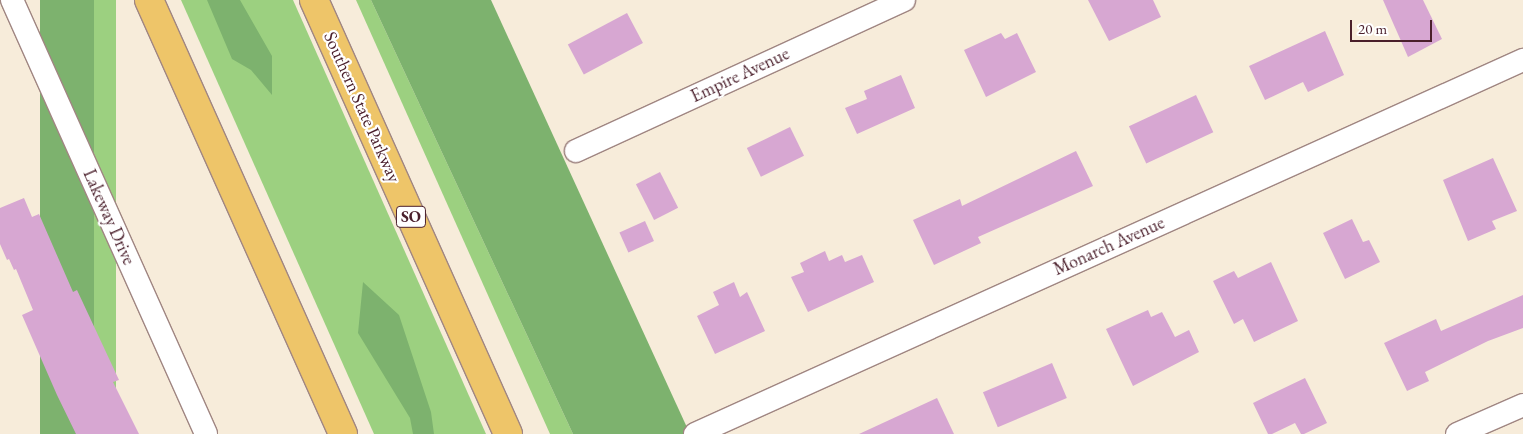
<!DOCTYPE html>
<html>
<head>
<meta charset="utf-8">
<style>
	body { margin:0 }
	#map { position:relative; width:1523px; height:434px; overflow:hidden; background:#f7ecda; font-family:"EB Garamond",serif }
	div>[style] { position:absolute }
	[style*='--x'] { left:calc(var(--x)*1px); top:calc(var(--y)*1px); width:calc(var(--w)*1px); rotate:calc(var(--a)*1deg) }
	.green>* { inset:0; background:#9cd080; transform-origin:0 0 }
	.forest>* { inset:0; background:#7db26e; transform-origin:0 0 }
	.building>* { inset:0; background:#d7a7d2; transform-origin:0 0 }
	.roads { filter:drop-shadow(1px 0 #a08682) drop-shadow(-1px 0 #a08682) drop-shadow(0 1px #a08682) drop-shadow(0 -1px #a08682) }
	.street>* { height:22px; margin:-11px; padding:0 11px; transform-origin:11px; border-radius:11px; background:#fff }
	.highway>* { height:28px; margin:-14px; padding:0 14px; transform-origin:14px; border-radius:14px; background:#eec569 }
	span { translate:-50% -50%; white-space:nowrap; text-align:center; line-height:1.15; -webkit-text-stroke:4.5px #fff; paint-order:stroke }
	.shield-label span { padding:1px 4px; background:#fff; border:1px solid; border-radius:4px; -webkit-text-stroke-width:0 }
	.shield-label { font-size:16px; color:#4a1f2b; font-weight:700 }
	.street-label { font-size:18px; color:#4a1f2b }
	.scale { position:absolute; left:1350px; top:20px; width:82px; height:22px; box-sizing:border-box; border:2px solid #4a1f2b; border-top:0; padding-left:6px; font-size:15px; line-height:18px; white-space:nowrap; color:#4a1f2b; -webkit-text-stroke:4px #fff; paint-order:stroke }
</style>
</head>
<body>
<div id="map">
	<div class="green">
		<i style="left:94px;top:0;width:22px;height:476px"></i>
		<i style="clip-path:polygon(181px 0,293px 0,486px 434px,374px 434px)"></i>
		<i style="clip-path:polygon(356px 0,371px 0,573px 434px,550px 434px)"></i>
	</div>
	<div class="forest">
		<i style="left:40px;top:0;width:54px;height:476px"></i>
		<i style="clip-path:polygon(207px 0,240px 0,272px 56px,272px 95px,251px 70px,232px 59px)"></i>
		<i style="clip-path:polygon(371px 0,491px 0,690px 434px,573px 434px)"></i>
		<i style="clip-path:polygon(363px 282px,399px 315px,431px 412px,434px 434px,413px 434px,410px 418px,358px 333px)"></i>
	</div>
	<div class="building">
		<i style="clip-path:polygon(1088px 0,1153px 0,1161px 17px,1109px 41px)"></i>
		<i style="clip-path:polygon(1383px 0,1423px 0,1442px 39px,1408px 57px)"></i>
		<i style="left:627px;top:13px;width:34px;height:67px;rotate:62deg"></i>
		<i style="clip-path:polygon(1325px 31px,1344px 75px,1308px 92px,1303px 82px,1265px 100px,1249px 66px)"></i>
		<i style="clip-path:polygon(1001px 33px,1005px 39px,1017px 33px,1036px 72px,986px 97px,964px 50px)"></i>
		<i style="clip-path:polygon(901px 75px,915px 108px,857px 134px,845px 108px,867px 99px,864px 91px)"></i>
		<i style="left:1196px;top:95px;width:41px;height:74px;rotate:65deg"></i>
		<i style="left:790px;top:127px;width:32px;height:48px;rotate:64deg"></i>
		<i style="clip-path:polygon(1076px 151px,1093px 186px,978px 237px,981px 243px,934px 265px,913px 220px,960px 199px,962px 206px)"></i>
		<i style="clip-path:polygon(1493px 158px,1517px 211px,1492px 221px,1496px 229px,1468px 241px,1443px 180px)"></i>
		<i style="left:660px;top:172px;width:40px;height:27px;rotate:63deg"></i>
		<i style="clip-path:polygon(24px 198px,32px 217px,39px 214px,73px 292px,77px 290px,119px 380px,113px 382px,139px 434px,76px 434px,57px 395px,22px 315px,33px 310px,16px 269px,14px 270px,9px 259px,7px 260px,0 244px,0 208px)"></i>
		<i style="clip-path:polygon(1352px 219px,1363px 242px,1369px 240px,1380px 262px,1345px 279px,1323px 233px)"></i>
		<i style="left:645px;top:221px;width:22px;height:28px;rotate:66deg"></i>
		<i style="clip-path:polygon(825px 251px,829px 261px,842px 255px,845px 262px,862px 255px,874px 282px,808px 312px,791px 277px,804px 272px,800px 263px)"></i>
		<i style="clip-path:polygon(1271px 262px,1298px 321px,1254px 342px,1243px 319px,1234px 324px,1213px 281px,1234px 271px,1238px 278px)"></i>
		<i style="clip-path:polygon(734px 282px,740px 297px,747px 292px,765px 331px,715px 354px,697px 316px,719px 305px,713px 292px)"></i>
		<i style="clip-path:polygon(1523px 295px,1523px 328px,1488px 341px,1425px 372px,1429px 381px,1407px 391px,1384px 343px,1436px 319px,1441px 331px)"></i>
		<i style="clip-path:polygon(1148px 310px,1151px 317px,1162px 312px,1175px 337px,1189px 330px,1199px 352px,1133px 386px,1106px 329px)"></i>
		<i style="left:1052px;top:363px;width:38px;height:75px;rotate:67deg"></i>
		<i style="clip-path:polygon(1305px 378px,1327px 423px,1304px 434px,1301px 434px,1295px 423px,1272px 434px,1268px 434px,1253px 403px)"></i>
		<i style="clip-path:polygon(937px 398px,954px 434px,859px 434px)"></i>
	</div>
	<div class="roads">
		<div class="street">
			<i style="--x:12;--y:0;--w:475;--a:65.9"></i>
			<i style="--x:576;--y:151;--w:361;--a:-24.7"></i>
			<i style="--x:695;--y:434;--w:909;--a:-24.31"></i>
			<i style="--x:1457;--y:434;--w:72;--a:-23.7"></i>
		</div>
		<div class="highway">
			<i style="--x:149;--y:0;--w:475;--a:65.9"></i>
			<i style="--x:314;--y:0;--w:475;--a:65.9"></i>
		</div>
	</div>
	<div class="shield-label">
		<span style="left:411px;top:217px">SO</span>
	</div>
	<div class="street-label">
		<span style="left:740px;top:75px;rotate:-25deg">Empire Avenue</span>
		<span style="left:362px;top:107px;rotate:66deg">Southern State Parkway</span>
		<span style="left:109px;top:217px;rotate:66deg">Lakeway Drive</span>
		<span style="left:1109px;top:246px;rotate:-24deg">Monarch Avenue</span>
	</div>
	<div class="scale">20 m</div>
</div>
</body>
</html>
